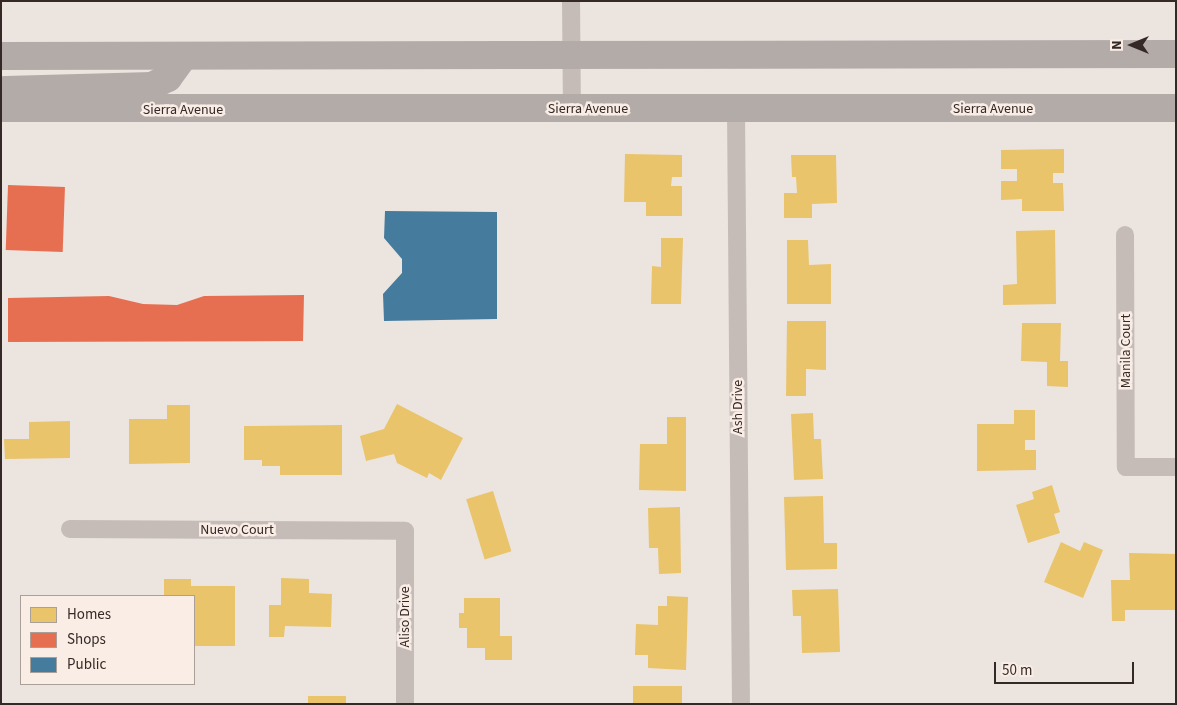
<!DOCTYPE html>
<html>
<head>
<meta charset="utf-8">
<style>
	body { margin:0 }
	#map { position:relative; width:1177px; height:705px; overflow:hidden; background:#ece4df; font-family:"Source Sans 3",sans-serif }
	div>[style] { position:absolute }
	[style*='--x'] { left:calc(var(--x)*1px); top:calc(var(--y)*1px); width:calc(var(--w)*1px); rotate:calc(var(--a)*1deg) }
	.homes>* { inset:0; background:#e9c46a; transform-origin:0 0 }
	.shops>* { inset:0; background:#e76f51; transform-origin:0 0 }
	.public>* { inset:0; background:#457b9d }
	.minor>* { height:18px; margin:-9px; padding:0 9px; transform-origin:9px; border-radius:9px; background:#c5bcb8 }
	.primary>* { height:28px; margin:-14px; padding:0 14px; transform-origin:14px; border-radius:14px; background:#b3aba8 }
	span { translate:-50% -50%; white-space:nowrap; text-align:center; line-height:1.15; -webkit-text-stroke:5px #f9ede6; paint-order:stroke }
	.street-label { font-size:14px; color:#352927 }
	.frame { position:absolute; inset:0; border:2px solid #352927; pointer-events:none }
	.legend { position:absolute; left:20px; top:595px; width:175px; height:90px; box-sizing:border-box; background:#f9ede6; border:1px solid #ab9f9a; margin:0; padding:6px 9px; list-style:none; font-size:15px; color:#352927 }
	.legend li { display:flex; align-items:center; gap:10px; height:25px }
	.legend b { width:25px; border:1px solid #ab9f9a }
	.north { position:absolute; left:1107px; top:20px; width:50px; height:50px; -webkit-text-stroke:4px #f9ede6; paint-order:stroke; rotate:270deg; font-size:14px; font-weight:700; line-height:20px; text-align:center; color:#352927 }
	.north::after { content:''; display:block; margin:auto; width:18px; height:22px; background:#352927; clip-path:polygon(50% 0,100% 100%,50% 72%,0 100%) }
	.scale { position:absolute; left:994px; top:662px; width:140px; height:22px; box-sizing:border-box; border:2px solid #352927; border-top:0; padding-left:6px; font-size:15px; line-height:18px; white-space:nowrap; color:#352927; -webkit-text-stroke:4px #f9ede6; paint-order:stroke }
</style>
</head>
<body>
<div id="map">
	<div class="homes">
		<i style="clip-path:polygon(1064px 149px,1064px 173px,1053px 173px,1053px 183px,1063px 183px,1064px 211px,1022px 211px,1022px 199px,1001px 200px,1001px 181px,1017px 181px,1017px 169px,1001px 169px,1001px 150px)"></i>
		<i style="clip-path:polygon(625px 154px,682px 155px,682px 177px,672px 177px,671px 186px,682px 186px,682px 216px,646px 216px,646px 202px,624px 202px)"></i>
		<i style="clip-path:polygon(791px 155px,836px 155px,837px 203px,812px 204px,812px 218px,784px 218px,784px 193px,797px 193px,796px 177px,792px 177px)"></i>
		<i style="clip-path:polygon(1055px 230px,1056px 304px,1003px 305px,1003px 285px,1017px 284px,1016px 231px)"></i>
		<i style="clip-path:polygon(661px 238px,683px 238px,681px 304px,651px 304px,652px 266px,661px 267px)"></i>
		<i style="clip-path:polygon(787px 240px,808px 240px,809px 265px,831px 264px,831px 304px,787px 304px)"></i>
		<i style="clip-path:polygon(787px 321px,826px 321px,826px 370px,806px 369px,806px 396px,786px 396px)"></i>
		<i style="clip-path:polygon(1022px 323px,1061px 323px,1060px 361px,1068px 361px,1068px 387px,1047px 386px,1047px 362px,1021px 361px)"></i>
		<i style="clip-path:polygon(397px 404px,463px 438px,441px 480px,429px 473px,427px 478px,397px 463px,394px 454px,366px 461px,360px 436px,384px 429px)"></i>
		<i style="clip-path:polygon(167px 405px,190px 405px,190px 463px,129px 464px,129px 419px,167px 419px)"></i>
		<i style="clip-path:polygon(1014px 410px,1035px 410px,1035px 440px,1025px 440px,1025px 450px,1036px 450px,1036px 470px,977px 471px,977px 424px,1014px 424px)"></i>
		<i style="clip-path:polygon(813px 413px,814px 439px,821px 439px,823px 479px,794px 480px,791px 414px)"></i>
		<i style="clip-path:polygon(667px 417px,686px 417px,686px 491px,639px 490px,640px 444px,667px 444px)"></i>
		<i style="clip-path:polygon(70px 421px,70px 458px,5px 459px,4px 439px,29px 439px,29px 422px)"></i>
		<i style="clip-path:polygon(342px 425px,342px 475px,280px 475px,280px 466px,262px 466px,262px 460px,244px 460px,244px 426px)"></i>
		<i style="clip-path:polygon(1052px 485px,1060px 512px,1054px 514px,1060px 533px,1028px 543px,1016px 505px,1034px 499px,1032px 492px)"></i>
		<i style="left:493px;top:491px;width:63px;height:28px;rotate:73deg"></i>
		<i style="clip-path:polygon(823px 496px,824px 543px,837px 543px,837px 569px,786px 570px,784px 497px)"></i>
		<i style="clip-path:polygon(680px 507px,681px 573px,659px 574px,658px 548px,649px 548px,648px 508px)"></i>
		<i style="clip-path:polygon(1061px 542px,1080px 551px,1084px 542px,1103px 550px,1083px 598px,1044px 582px)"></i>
		<i style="clip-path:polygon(1129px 553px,1176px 554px,1176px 610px,1125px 610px,1125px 621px,1112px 621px,1111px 580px,1130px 580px)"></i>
		<i style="clip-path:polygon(281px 578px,309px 579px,309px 593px,332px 594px,331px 627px,285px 626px,284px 637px,269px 637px,269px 605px,281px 605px)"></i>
		<i style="clip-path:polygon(164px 579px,191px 579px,191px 586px,235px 586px,235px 646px,194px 646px,194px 596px,164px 596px)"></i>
		<i style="clip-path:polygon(838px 589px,840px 652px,802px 653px,801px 616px,793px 616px,792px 590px)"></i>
		<i style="clip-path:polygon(667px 596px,688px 597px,686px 670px,648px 668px,648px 655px,635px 655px,636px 624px,658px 625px,658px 606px,667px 606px)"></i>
		<i style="clip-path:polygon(464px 598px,500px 598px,500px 636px,512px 636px,512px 660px,485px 660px,485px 648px,467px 648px,467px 628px,459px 628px,459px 613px,464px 613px)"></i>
		<i style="left:682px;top:686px;width:18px;height:49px;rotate:90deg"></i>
		<i style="left:308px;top:696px;width:38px;height:8px"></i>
	</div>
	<div class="shops">
		<i style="left:8px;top:185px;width:57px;height:65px;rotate:2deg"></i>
		<i style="clip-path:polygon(304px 295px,303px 341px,8px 342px,8px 298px,109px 296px,143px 304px,177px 305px,204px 296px)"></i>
	</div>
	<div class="public">
		<i style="clip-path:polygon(385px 211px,497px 212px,497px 319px,384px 321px,383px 294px,402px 273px,402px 259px,384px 238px)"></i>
	</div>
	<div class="minor">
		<i style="--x:571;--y:1;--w:108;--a:89.5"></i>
		<i style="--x:736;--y:110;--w:594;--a:89.52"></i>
		<i style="--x:1125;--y:235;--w:232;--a:89.8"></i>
		<i style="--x:1126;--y:467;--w:50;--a:0"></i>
		<i style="--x:70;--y:529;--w:335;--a:0.3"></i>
		<i style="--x:405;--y:531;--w:173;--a:90"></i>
	</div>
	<div class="primary">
		<i style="--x:1;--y:56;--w:1175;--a:-0.1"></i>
		<i style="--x:1;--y:94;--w:6;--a:-39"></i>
		<i style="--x:6;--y:90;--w:146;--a:-1.6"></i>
		<i style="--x:152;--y:86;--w:18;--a:-27"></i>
		<i style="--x:168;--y:78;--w:27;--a:-54"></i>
		<i style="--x:1;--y:108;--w:1175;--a:0"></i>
	</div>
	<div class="street-label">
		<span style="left:588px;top:109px">Sierra Avenue</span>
		<span style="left:993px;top:109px">Sierra Avenue</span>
		<span style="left:183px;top:110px">Sierra Avenue</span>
		<span style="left:1126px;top:351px;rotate:-90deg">Manila Court</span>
		<span style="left:738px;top:407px;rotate:-90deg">Ash Drive</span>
		<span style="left:237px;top:530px">Nuevo Court</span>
		<span style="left:405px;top:617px;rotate:-90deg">Aliso Drive</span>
	</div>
	<div class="frame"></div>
	<ul class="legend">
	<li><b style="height:14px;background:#e9c46a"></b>Homes</li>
	<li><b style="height:14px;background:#e76f51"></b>Shops</li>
	<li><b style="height:14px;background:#457b9d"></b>Public</li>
	</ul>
	<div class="north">N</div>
	<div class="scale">50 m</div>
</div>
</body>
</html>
